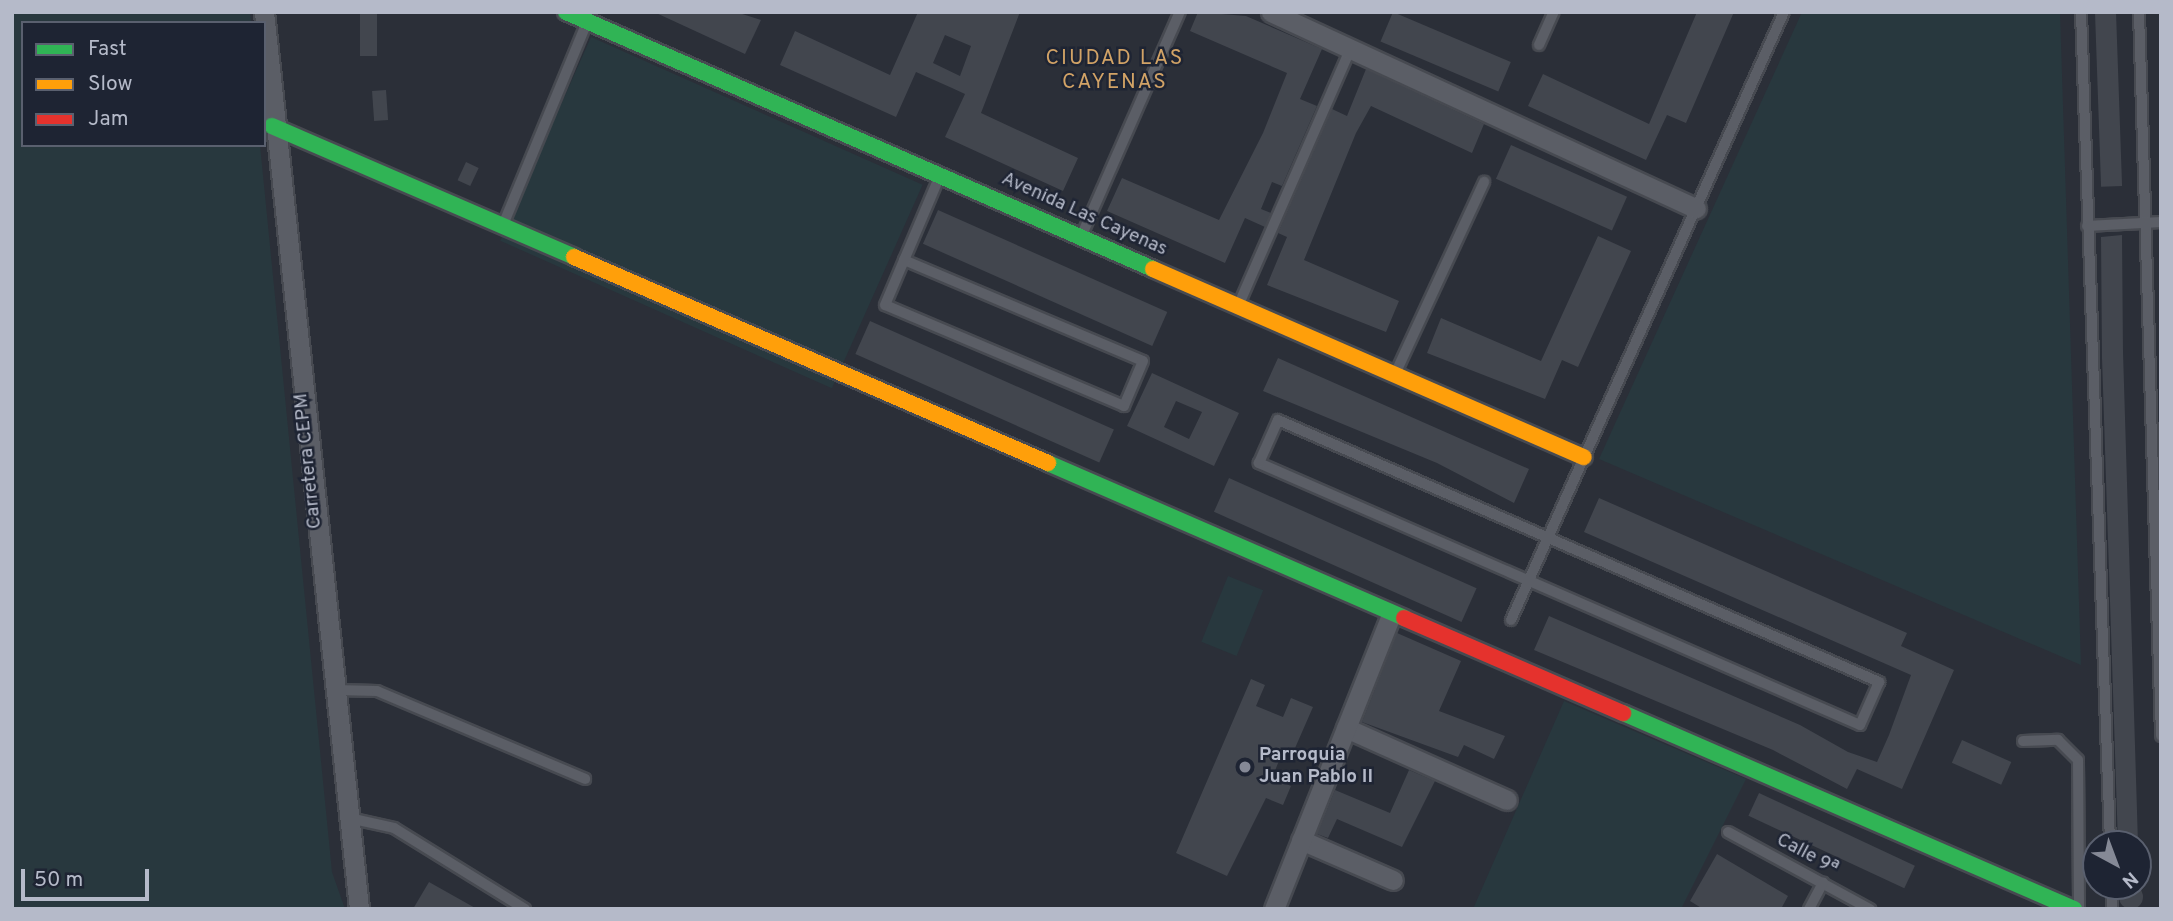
<!DOCTYPE html>
<html>
<head>
<meta charset="utf-8">
<style>
	body { margin:0 }
	#map { position:relative; width:2173px; height:921px; overflow:hidden; background:#2b2f38; font-family:Overpass,sans-serif }
	div>[style] { position:absolute }
	[style*='--x'] { left:calc(var(--x)*1px); top:calc(var(--y)*1px); width:calc(var(--w)*1px); rotate:calc(var(--a)*1deg) }
	.green>* { inset:0; background:#28383e; transform-origin:0 0 }
	.building>* { inset:0; background:#42464e; transform-origin:0 0 }
	.round { border-radius:50% }
	.roads { filter:drop-shadow(2px 0 #474a51) drop-shadow(-2px 0 #474a51) drop-shadow(0 2px #474a51) drop-shadow(0 -2px #474a51) }
	.lane>* { height:10px; margin:-5px; padding:0 5px; transform-origin:5px; border-radius:5px; background:#5b5e66 }
	.street>* { height:19px; margin:-9.5px; padding:0 9.5px; transform-origin:9.5px; border-radius:9.5px; background:#5b5e66 }
	.fast>* { height:16px; margin:-8px; padding:0 8px; transform-origin:8px; border-radius:8px; background:#30b455 }
	.slow>* { height:16px; margin:-8px; padding:0 8px; transform-origin:8px; border-radius:8px; background:#ff9f0a }
	.jam>* { height:16px; margin:-8px; padding:0 8px; transform-origin:8px; border-radius:8px; background:#e5322d }
	.dots>* { width:19px; height:19px; translate:-50% -50%; box-sizing:border-box; border:4px solid #1e2433; border-radius:50% }
	span { translate:-50% -50%; white-space:nowrap; text-align:center; line-height:1.15; -webkit-text-stroke:5px #1e2433; paint-order:stroke }
	.street-label { font-size:19px; color:#b5bac9 }
	.poi-label { font-size:19px; color:#b5bac9; font-weight:700 }
	.left { translate:0 -50%; text-align:left }
	.neighbourhood-label { font-size:21px; color:#d2a366; letter-spacing:2px }
	.frame { position:absolute; inset:0; border:14px solid #b5bac9; pointer-events:none }
	.legend { position:absolute; left:21px; top:21px; width:245px; height:126px; box-sizing:border-box; background:#1e2433; border:2px solid #5a606f; margin:0; padding:9px 12px; list-style:none; font-size:21px; color:#b5bac9 }
	.legend li { display:flex; align-items:center; gap:14px; height:35px }
	.legend b { width:35px; border:2px solid #5a606f }
	.north { position:absolute; left:2082px; top:830px; width:70px; height:70px; box-sizing:border-box; background:#1e2433; border:2px solid #5a606f; border-radius:50%; rotate:139deg; font-size:19px; font-weight:700; line-height:28px; text-align:center; color:#b5bac9 }
	.north::after { content:''; display:block; margin:auto; width:24px; height:32px; background:#858996; clip-path:polygon(50% 0,100% 100%,50% 72%,0 100%) }
	.scale { position:absolute; left:21px; top:869px; width:128px; height:32px; box-sizing:border-box; border:4px solid #b5bac9; border-top:0; padding-left:9px; font-size:21px; line-height:24px; white-space:nowrap; color:#b5bac9; -webkit-text-stroke:5px #1e2433; paint-order:stroke }
</style>
</head>
<body>
<div id="map">
	<div class="green">
		<i style="clip-path:polygon(12px 12px,250px 12px,251px 23px,23px 23px,23px 145px,260px 145px,332px 872px,345px 909px,12px 909px)"></i>
		<i style="clip-path:polygon(1802px 12px,2060px 12px,2081px 665px,1599px 459px)"></i>
		<i style="left:591px;top:37px;width:363px;height:223px;rotate:24deg"></i>
		<i style="left:1228px;top:576px;width:38px;height:71px;rotate:22deg"></i>
		<i style="clip-path:polygon(1564px 701px,1746px 779px,1681px 909px,1473px 909px)"></i>
	</div>
	<div class="building">
		<i style="left:360px;top:12px;width:17px;height:44px"></i>
		<i style="clip-path:polygon(654px 12px,736px 12px,761px 20px,745px 54px)"></i>
		<i style="clip-path:polygon(evenodd,918px 12px,1020px 12px,981px 113px,1078px 158px,1063px 191px,945px 137px,965px 94px,952px 88px,916px 72px,896px 117px,780px 65px,795px 31px,890px 75px,918px 12px,945px 35px,971px 46px,960px 76px,933px 63px,945px 35px)"></i>
		<i style="clip-path:polygon(1198px 12px,1246px 16px,1322px 49px,1300px 99px,1317px 106px,1282px 186px,1272px 182px,1261px 209px,1271px 213px,1265px 227px,1245px 218px,1225px 263px,1107px 211px,1122px 178px,1219px 220px,1263px 133px,1287px 73px,1190px 31px)"></i>
		<i style="left:1393px;top:12px;width:128px;height:32px;rotate:23deg"></i>
		<i style="clip-path:polygon(1697px 12px,1734px 12px,1686px 123px,1667px 115px,1646px 160px,1528px 106px,1543px 74px,1649px 124px)"></i>
		<i style="left:2116px;top:12px;width:174px;height:21px;rotate:88deg"></i>
		<i style="clip-path:polygon(1366px 69px,1484px 124px,1472px 153px,1371px 106px,1356px 133px,1304px 260px,1399px 301px,1386px 332px,1267px 285px,1287px 237px,1278px 233px,1332px 109px,1347px 116px)"></i>
		<i style="left:386px;top:90px;width:30px;height:14px;rotate:86deg"></i>
		<i style="left:1511px;top:145px;width:127px;height:37px;rotate:24deg"></i>
		<i style="left:466px;top:162px;width:14px;height:20px;rotate:25deg"></i>
		<i style="left:938px;top:210px;width:251px;height:37px;rotate:24deg"></i>
		<i style="clip-path:polygon(2122px 235px,2123px 352px,2138px 844px,2118px 844px,2102px 358px,2101px 237px)"></i>
		<i style="clip-path:polygon(1598px 236px,1631px 251px,1578px 367px,1562px 360px,1545px 399px,1427px 353px,1441px 318px,1541px 361px)"></i>
		<i style="left:870px;top:321px;width:267px;height:36px;rotate:24deg"></i>
		<i style="clip-path:polygon(1278px 358px,1529px 469px,1514px 503px,1437px 463px,1263px 391px)"></i>
		<i style="clip-path:polygon(evenodd,1152px 373px,1239px 413px,1214px 466px,1127px 426px,1152px 373px,1176px 401px,1202px 412px,1189px 439px,1164px 427px,1176px 401px)"></i>
		<i style="left:1229px;top:478px;width:271px;height:37px;rotate:24deg"></i>
		<i style="clip-path:polygon(1599px 498px,1907px 633px,1901px 646px,1954px 670px,1902px 789px,1857px 769px,1847px 789px,1773px 750px,1534px 650px,1549px 616px,1800px 725px,1848px 752px,1877px 762px,1889px 735px,1911px 675px,1584px 532px)"></i>
		<i style="clip-path:polygon(1397px 633px,1461px 661px,1439px 711px,1505px 736px,1494px 759px,1464px 745px,1458px 757px,1362px 722px)"></i>
		<i style="clip-path:polygon(1251px 679px,1265px 685px,1256px 706px,1283px 717px,1291px 698px,1313px 707px,1292px 755px,1283px 751px,1272px 778px,1291px 786px,1283px 805px,1266px 798px,1227px 876px,1176px 853px)"></i>
		<i style="left:1962px;top:740px;width:54px;height:25px;rotate:24deg"></i>
		<i style="clip-path:polygon(1409px 770px,1435px 781px,1402px 847px,1337px 819px,1328px 838px,1317px 834px,1335px 790px,1390px 813px)"></i>
		<i style="left:1759px;top:793px;width:172px;height:25px;rotate:25deg"></i>
		<i style="clip-path:polygon(1717px 854px,1788px 896px,1781px 909px,1703px 909px,1690px 901px)"></i>
		<i style="clip-path:polygon(429px 882px,477px 909px,413px 909px)"></i>
		<i class="round" style="left:2119px;top:885px;width:24px;height:24px"></i>
	</div>
	<div class="roads">
		<div class="lane">
			<i style="--x:2081;--y:12;--w:833;--a:88"></i>
			<i style="--x:2139;--y:12;--w:724;--a:88.26"></i>
			<i style="--x:1539;--y:45;--w:36;--a:-66"></i>
			<i style="--x:503;--y:225;--w:220;--a:-67.5"></i>
			<i style="--x:2087;--y:226;--w:74;--a:-3.1"></i>
			<i style="--x:1081;--y:237;--w:246;--a:-66.3"></i>
			<i style="--x:904;--y:260;--w:259;--a:22.9"></i>
			<i style="--x:1143;--y:361;--w:49;--a:112.9"></i>
			<i style="--x:1124;--y:406;--w:259;--a:-157.1"></i>
			<i style="--x:885;--y:305;--w:138;--a:-67"></i>
			<i style="--x:1239;--y:304;--w:279;--a:-66.4"></i>
			<i style="--x:1395;--y:374;--w:212;--a:-65.1"></i>
			<i style="--x:1278;--y:420;--w:656;--a:23.55"></i>
			<i style="--x:1879;--y:682;--w:47;--a:113.8"></i>
			<i style="--x:1860;--y:725;--w:656;--a:-156.45"></i>
			<i style="--x:1259;--y:463;--w:47;--a:-66.2"></i>
			<i style="--x:1511;--y:620;--w:666;--a:-65.82"></i>
			<i style="--x:335;--y:690;--w:42;--a:1.4"></i>
			<i style="--x:377;--y:691;--w:226;--a:22.9"></i>
			<i style="--x:2023;--y:741;--w:35;--a:-2"></i>
			<i style="--x:2058;--y:740;--w:28;--a:45"></i>
			<i style="--x:2078;--y:760;--w:148;--a:89.6"></i>
			<i style="--x:349;--y:818;--w:46;--a:12.5"></i>
			<i style="--x:394;--y:828;--w:154;--a:31.7"></i>
			<i style="--x:1728;--y:832;--w:162;--a:28.5"></i>
			<i style="--x:2112;--y:886;--w:23;--a:90"></i>
			<i style="--x:1809;--y:909;--w:30;--a:-62"></i>
		</div>
		<div class="street">
			<i style="--x:264;--y:12;--w:902;--a:83.95"></i>
			<i style="--x:1271;--y:12;--w:468;--a:24.8"></i>
			<i style="--x:1346;--y:728;--w:176;--a:24.1"></i>
			<i style="--x:1301;--y:840;--w:100;--a:23.5"></i>
			<i style="--x:1274;--y:909;--w:316;--a:-68.3"></i>
		</div>
		<div class="fast">
			<i style="--x:566;--y:12;--w:641;--a:23.64"></i>
			<i style="--x:272;--y:126;--w:329;--a:23.4"></i>
			<i style="--x:1048;--y:463;--w:388;--a:23.5"></i>
			<i style="--x:1623;--y:713;--w:492;--a:23.5"></i>
		</div>
		<div class="slow">
			<i style="--x:574;--y:257;--w:517;--a:23.49"></i>
			<i style="--x:1153;--y:269;--w:470;--a:23.6"></i>
		</div>
		<div class="jam">
			<i style="--x:1404;--y:618;--w:239;--a:23.5"></i>
		</div>
	</div>
	<div class="dots">
		<i style="left:1245px;top:767px;background:#858996"></i>
	</div>
	<div class="street-label">
		<span style="left:1084px;top:215px;rotate:24deg">Avenida Las Cayenas</span>
		<span style="left:309px;top:461px;rotate:-96deg">Carretera CEPM</span>
		<span style="left:1807px;top:855px;rotate:28deg">Calle 9ª</span>
	</div>
	<div class="poi-label">
		<span class="left" style="left:1259px;top:767px">Parroquia<br>Juan Pablo II</span>
	</div>
	<div class="neighbourhood-label">
		<span style="left:1115px;top:71px">CIUDAD LAS<br>CAYENAS</span>
	</div>
	<div class="frame"></div>
	<ul class="legend">
	<li><b style="height:9px;background:#30b455"></b>Fast</li>
	<li><b style="height:9px;background:#ff9f0a"></b>Slow</li>
	<li><b style="height:9px;background:#e5322d"></b>Jam</li>
	</ul>
	<div class="north">N</div>
	<div class="scale">50 m</div>
</div>
</body>
</html>
